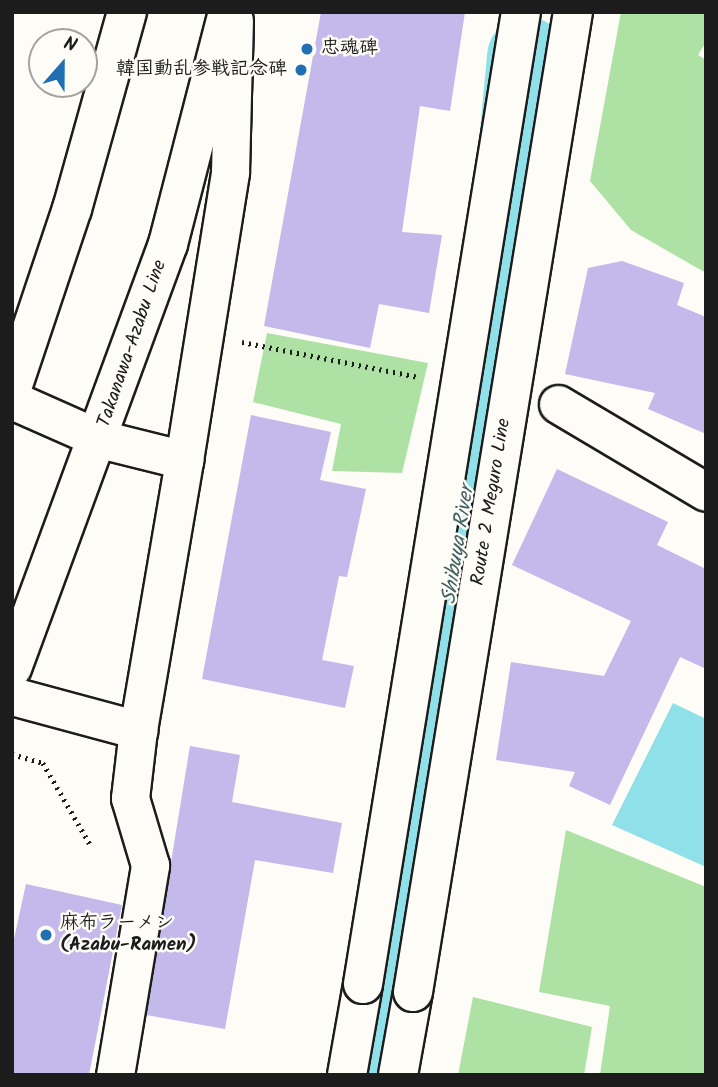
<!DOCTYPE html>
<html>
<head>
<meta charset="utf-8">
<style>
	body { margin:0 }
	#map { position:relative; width:718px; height:1087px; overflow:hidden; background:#fdfcf7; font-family:Kalam,"Klee One",sans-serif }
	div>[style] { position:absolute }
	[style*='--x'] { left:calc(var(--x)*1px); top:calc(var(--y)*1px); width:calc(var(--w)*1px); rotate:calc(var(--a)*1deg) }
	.green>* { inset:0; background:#ade2a4 }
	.water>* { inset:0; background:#8fe0e9 }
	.river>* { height:79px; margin:-39.5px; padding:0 39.5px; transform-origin:39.5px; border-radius:39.5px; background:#8fe0e9 }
	.building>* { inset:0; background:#c3b9ea }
	.path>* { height:4.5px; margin-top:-2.25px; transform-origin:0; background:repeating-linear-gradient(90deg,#1c1c1c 0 2px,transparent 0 7px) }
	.roads { filter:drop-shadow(2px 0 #1c1c1c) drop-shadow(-2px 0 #1c1c1c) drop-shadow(0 2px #1c1c1c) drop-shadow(0 -2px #1c1c1c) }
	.minor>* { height:37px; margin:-18.5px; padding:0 18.5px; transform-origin:18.5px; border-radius:18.5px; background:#fdfcf7 }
	.secondary>* { height:38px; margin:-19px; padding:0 19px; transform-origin:19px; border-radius:19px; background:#fdfcf7 }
	.motorway>* { height:38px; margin:-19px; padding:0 19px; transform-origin:19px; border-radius:19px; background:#fdfcf7 }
	.path-bridge>* { height:4.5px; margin-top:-2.25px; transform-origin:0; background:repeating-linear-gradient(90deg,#1c1c1c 0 2px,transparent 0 7px) }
	.bridges { filter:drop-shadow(2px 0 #1c1c1c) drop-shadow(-2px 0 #1c1c1c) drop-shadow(0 2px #1c1c1c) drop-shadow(0 -2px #1c1c1c) }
	.motorway-bridge>* { height:38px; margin:-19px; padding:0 19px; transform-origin:19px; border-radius:19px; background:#fdfcf7 }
	.dots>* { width:19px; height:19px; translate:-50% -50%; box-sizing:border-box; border:4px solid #fdfcf7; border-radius:50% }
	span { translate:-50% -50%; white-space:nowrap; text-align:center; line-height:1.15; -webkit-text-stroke:5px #fdfcf7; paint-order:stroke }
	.poi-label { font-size:19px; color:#1c1c1c; font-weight:700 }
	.left { translate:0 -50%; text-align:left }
	.right { translate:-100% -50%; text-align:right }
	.street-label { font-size:19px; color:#1c1c1c }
	.water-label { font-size:21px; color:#446164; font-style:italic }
	.frame { position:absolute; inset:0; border:14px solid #1c1c1c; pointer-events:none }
	.north { position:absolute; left:28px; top:28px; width:70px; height:70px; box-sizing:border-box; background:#fdfcf7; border:2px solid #a3a29f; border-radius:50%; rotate:21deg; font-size:19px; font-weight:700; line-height:28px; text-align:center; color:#1c1c1c }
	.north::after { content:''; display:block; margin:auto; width:24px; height:32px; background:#1f6fb2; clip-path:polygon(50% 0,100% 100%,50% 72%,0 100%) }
</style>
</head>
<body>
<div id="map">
	<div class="green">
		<i style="clip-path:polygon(621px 12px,706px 12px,706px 42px,698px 55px,706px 60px,706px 273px,631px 230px,590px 181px)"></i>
		<i style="clip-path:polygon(267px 333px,428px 363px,402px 473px,332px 471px,341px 424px,253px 402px)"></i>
		<i style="clip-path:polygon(566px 830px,706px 887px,706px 1075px,600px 1075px,610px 1006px,539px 992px)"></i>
		<i style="clip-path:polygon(473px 997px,592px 1027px,584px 1075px,458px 1075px)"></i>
	</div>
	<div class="water">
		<i style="clip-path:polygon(673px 703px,706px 719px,706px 867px,612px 825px)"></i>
	</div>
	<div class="river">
		<i style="--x:369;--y:1075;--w:297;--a:-79.5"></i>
		<i style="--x:423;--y:783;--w:593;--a:-81.27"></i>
		<i style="--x:513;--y:197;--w:142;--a:-84.7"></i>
	</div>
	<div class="building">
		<i style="clip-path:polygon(321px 12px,465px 12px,450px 111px,420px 106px,402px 232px,442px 235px,429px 313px,379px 304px,370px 348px,264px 326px)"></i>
		<i style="clip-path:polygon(622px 261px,684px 283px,677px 305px,706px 317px,706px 434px,648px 409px,655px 393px,565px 374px,588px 268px)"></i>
		<i style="clip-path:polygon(251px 415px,331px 432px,320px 480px,366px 489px,347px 577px,339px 576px,322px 660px,354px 666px,345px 708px,202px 679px)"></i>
		<i style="clip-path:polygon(557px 469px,668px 522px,657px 545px,706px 569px,706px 669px,680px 657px,610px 805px,569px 786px,575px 772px,496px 760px,511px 662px,604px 676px,631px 621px,512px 565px)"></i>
		<i style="clip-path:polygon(190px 746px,240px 755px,232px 802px,342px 823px,333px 873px,255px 860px,225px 1029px,146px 1015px)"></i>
		<i style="clip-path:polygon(26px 884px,122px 905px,89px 1075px,12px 1075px,12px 948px)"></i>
	</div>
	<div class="path">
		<i style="--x:242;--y:342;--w:180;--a:11.2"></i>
		<i style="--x:43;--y:763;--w:94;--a:59.9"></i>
	</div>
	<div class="roads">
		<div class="minor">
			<i style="--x:12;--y:400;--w:96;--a:23.9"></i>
			<i style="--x:100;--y:439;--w:87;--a:14"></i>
			<i style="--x:184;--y:460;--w:292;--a:-80.9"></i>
			<i style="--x:230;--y:172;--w:152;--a:-88.5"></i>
			<i style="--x:558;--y:404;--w:172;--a:30.7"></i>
			<i style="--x:12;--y:696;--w:131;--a:15.1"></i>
			<i style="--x:138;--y:730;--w:274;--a:-80.3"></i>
			<i style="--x:115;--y:1075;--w:213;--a:-80.5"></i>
			<i style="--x:150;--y:865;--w:70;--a:-106.6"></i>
			<i style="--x:130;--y:798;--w:68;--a:-83.3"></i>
		</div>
		<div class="secondary">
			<i style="--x:12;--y:388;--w:189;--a:-71.5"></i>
			<i style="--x:72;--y:209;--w:205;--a:-74.4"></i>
			<i style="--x:12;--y:668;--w:452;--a:-69.8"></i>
			<i style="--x:168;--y:244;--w:240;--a:-75.5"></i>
		</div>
		<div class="motorway">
			<i style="--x:347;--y:1075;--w:92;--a:-80"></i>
			<i style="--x:398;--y:1075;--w:84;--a:-79.8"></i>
		</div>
	</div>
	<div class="path-bridge">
		<i style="--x:12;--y:754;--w:32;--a:16"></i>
	</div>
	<div class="bridges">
		<div class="motorway-bridge">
			<i style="--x:363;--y:984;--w:985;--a:-80.77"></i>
			<i style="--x:413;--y:992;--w:993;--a:-80.73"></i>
		</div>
	</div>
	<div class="dots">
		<i style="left:307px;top:49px;background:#1f6fb2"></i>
		<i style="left:301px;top:70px;background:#1f6fb2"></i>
		<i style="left:46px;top:935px;background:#1f6fb2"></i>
	</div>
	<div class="poi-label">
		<span class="left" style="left:321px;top:49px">忠魂碑</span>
		<span class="right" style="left:287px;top:70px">韓国動乱参戦記念碑</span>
		<span class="left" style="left:60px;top:935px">麻布ラーメン<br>(Azabu-Ramen)</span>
	</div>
	<div class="street-label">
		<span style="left:133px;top:344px;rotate:-71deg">Takanawa-Azabu Line</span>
		<span style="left:492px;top:502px;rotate:-81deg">Route 2 Meguro Line</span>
	</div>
	<div class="water-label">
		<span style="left:459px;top:545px;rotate:-81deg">Shibuya River</span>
	</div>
	<div class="frame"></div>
	<div class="north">N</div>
</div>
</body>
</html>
